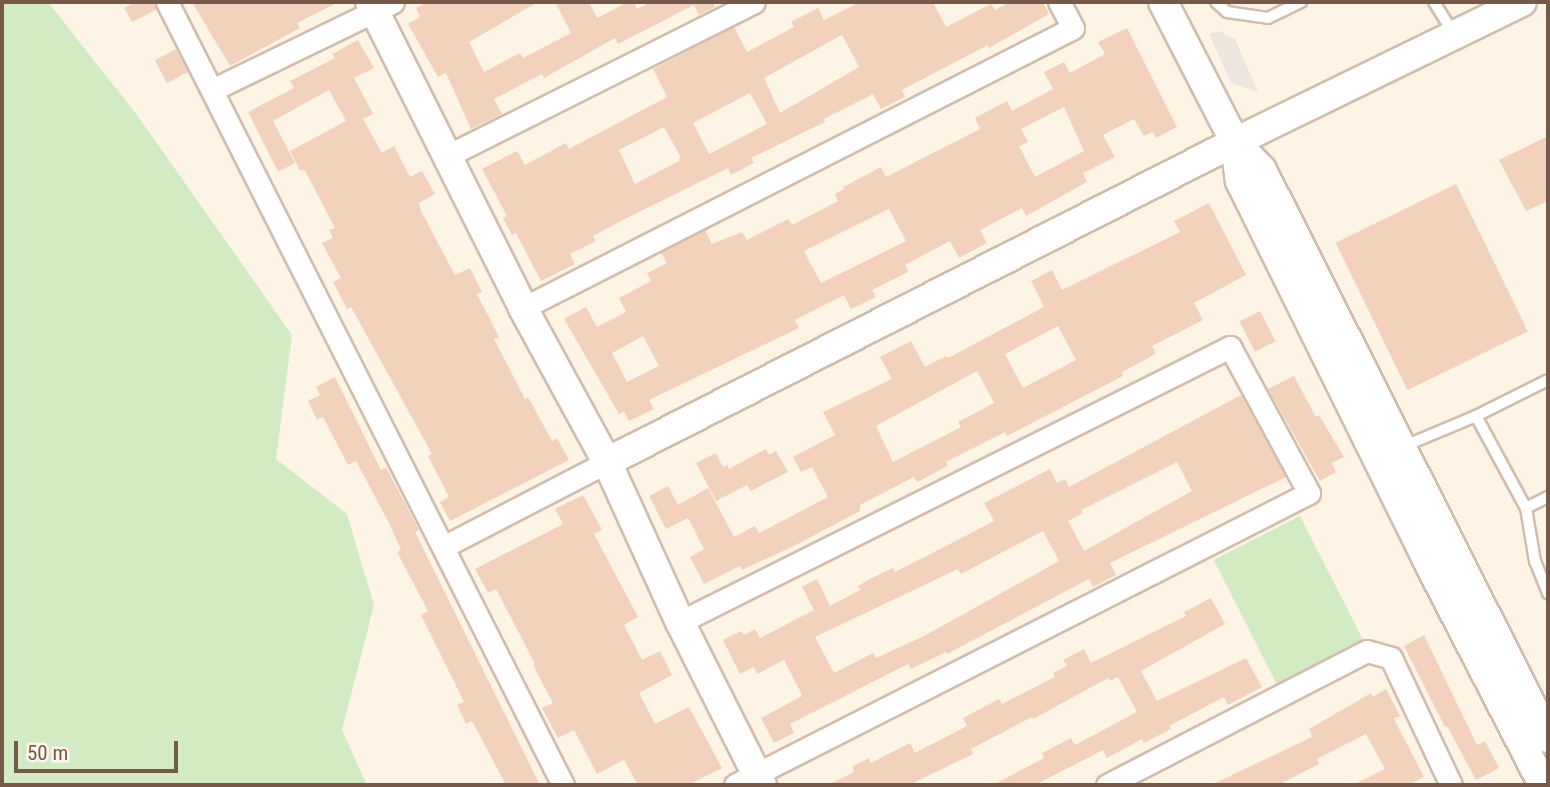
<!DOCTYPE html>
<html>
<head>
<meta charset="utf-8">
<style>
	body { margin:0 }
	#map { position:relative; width:1550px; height:787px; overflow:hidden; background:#fdf4e5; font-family:"Roboto Condensed",sans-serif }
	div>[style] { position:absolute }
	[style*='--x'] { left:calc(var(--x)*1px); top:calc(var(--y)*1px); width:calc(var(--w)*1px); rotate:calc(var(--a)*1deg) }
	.industrial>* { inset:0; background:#ede6df }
	.green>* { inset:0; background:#d3ebc3; transform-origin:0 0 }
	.building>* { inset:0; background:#f3d2bc; transform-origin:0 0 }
	.roads { filter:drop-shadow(2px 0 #d1bdad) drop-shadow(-2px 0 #d1bdad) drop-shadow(0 2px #d1bdad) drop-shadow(0 -2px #d1bdad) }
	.lane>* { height:10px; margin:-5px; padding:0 5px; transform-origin:5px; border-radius:5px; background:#fff }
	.street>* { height:21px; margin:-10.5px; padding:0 10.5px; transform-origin:10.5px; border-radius:10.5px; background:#fff }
	.secondary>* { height:28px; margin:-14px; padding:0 14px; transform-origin:14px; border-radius:14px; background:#fff }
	span { translate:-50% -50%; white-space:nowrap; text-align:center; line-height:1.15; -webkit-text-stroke:5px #fff7ec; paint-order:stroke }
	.frame { position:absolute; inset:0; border:4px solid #775949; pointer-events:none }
	.scale { position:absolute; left:14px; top:741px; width:164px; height:32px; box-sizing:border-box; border:4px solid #775949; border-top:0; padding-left:9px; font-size:21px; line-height:24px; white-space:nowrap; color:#775949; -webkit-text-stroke:5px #fff7ec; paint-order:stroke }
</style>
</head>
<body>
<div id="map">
	<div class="industrial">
		<i style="clip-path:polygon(1219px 31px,1235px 39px,1258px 92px,1231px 83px,1209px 34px)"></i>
	</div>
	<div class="green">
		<i style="clip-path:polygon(2px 2px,48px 2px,137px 115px,292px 335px,276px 459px,347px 514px,374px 605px,342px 730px,367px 785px,2px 785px)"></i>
		<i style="left:1300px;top:516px;width:140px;height:97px;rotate:63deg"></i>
	</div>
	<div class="building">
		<i style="clip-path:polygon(135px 2px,154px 2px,156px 10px,132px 22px,124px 8px)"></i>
		<i style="clip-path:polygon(192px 2px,339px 2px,297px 23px,300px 28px,230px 66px)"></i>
		<i style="clip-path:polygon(428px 2px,538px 2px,469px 42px,484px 72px,520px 53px,523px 58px,571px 33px,555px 2px,589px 2px,597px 18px,628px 2px,634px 2px,637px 9px,651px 2px,713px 2px,715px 7px,699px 15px,694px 5px,618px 44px,615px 38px,544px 78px,542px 74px,494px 99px,502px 114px,471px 129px,446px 73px,438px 77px,408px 24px,420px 17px,416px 8px)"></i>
		<i style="clip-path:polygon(evenodd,860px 2px,933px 2px,946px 27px,991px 4px,995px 10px,1010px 2px,1043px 2px,1049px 14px,989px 48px,988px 45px,902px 90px,905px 97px,881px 109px,873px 94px,824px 119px,825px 122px,751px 158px,754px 163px,731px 175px,728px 168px,625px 219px,593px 236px,596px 241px,570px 254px,575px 264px,541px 281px,516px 233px,512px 235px,503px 218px,507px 216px,482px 169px,517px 151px,525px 165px,566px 143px,569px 149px,667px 97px,653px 69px,734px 27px,747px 52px,794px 27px,791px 22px,818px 8px,824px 20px,860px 2px,842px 35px,859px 67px,780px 113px,764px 78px,842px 35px,860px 2px,750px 93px,767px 124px,709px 154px,693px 123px,750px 93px,860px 2px,664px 127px,680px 156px,679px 161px,635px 184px,619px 150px,664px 127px)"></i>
		<i style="clip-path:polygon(evenodd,1127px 28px,1177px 127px,1156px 138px,1153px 132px,1144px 136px,1134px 119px,1103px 135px,1115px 157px,1083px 173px,1087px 182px,1026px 216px,1022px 208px,980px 230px,987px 243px,959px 258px,950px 241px,905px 265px,908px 272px,872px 290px,876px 297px,851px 309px,844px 295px,795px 320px,799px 328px,649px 400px,654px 409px,629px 421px,624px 412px,619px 414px,564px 319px,586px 307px,597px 327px,626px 312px,619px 298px,651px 281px,647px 273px,667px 263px,661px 253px,705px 230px,712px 244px,742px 232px,747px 240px,788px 219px,792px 225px,838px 201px,835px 194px,844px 189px,843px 187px,881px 167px,886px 177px,980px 129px,975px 118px,1007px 101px,1012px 111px,1053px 89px,1044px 72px,1064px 62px,1070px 73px,1105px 54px,1098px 42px,1127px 28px,1064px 107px,1084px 151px,1035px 177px,1019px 146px,1028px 142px,1021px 129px,1064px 107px,1127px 28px,889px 209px,906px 241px,821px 283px,804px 251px,889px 209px,1127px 28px,643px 336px,659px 366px,627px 382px,612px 353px,643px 336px)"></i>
		<i style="clip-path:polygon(358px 40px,374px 68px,354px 78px,373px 114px,363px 119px,382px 153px,394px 146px,410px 177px,422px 171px,435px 194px,419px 203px,421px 211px,455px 275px,470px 268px,482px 292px,477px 294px,499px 337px,494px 339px,525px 399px,528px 397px,552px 441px,557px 438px,569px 460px,450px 521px,440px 502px,449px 497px,428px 456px,432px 454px,351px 307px,347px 309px,333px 282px,341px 278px,322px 243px,333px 238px,329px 230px,335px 228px,304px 169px,300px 171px,290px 151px,346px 121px,329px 90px,273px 121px,295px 163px,278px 172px,248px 112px,294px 88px,290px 81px,335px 58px,332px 54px)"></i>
		<i style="left:176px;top:49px;width:26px;height:24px;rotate:62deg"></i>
		<i style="clip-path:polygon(1548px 136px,1548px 201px,1526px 211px,1499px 160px)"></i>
		<i style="left:1456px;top:184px;width:164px;height:134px;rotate:64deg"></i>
		<i style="clip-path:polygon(evenodd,1209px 203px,1246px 275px,1194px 303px,1203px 320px,1152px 346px,1156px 354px,1122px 372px,1123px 376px,1007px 436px,1005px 432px,946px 462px,948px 466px,917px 482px,914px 477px,860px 505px,860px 511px,794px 546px,742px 570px,740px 566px,704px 584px,690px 557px,704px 549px,688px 518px,666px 529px,649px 496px,668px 486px,678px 505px,708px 488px,734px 537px,755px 526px,759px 533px,828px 497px,812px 467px,801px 472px,793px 457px,835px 435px,823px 412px,892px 379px,880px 357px,911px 341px,925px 367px,946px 356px,948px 358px,1044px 307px,1031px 281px,1052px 270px,1062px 290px,1180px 232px,1174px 221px,1209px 203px,1058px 326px,1076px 360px,1023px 388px,1005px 354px,1058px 326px,1209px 203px,977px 371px,994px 403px,958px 422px,961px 427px,893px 462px,876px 426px,977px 371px)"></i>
		<i style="left:1260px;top:311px;width:34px;height:23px;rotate:63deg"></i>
		<i style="clip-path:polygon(1294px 376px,1316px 417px,1319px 415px,1344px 457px,1332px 463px,1336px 472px,1320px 481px,1268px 389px)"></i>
		<i style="clip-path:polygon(335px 377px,381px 470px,386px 467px,419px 530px,415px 532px,540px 785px,506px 785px,472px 721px,466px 724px,457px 705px,464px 702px,421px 615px,428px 611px,397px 552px,401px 550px,389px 523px,356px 461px,348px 465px,323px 417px,317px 420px,308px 401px,320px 395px,316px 387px)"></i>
		<i style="clip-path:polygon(evenodd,1241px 395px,1286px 477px,1110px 563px,1116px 575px,1093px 587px,1089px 579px,947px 654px,946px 652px,911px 669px,908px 664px,790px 724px,794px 733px,774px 743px,761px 718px,802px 696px,799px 689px,784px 660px,757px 674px,754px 667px,740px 674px,723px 640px,741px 631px,744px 635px,755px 629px,760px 638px,814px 610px,802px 587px,817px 579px,830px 606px,860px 590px,858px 586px,868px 580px,893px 568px,895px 572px,946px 546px,994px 521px,984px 503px,1050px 469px,1057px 483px,1065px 479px,1069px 487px,1241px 395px,1177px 462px,1192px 491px,1084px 551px,1068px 521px,1083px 513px,1081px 510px,1177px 462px,1241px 395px,1043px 531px,1059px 561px,924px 636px,876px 658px,873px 653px,834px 673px,815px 637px,958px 569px,961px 574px,1043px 531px)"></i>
		<i style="clip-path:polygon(766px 449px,769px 455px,776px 451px,788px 472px,751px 491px,747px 485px,716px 501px,696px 463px,716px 453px,723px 467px,727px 465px,729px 469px)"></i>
		<i style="clip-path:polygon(583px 495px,602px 530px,594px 534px,638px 617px,624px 625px,642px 660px,660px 651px,672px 675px,639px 693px,655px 724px,689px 707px,722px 768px,688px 785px,638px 785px,624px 760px,597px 774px,574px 730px,558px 738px,542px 708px,553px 703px,533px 665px,535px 664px,496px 589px,488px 593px,475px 569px,563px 524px,555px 509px)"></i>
		<i style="clip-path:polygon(1211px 598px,1225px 624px,1141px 671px,1157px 701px,1246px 658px,1262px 687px,1228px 705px,1224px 697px,1169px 726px,1171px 729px,1144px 743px,1142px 739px,1107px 758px,1103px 750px,1035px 785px,993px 785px,1044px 758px,1042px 753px,1071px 738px,1075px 745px,1137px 712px,1118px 677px,1110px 681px,1108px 678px,1033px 719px,1032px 717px,971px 749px,973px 754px,909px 785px,828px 785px,854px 772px,852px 767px,869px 758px,871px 763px,910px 743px,915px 753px,967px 726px,963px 718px,999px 699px,1002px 704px,1055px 677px,1053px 673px,1067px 666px,1063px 660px,1084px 649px,1091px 663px,1186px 616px,1184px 612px)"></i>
		<i style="clip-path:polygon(1424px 635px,1477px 745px,1485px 741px,1499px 768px,1476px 780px,1447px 726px,1445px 727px,1404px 646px)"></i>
		<i style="clip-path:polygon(1386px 689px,1400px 716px,1394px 719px,1424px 777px,1408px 785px,1353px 785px,1385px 769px,1366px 734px,1317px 759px,1319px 764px,1278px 785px,1211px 785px,1312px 737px,1309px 729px,1371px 693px,1373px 697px)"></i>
	</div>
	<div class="roads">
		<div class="lane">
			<i style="--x:1216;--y:2;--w:15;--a:42"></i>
			<i style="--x:1227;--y:12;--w:41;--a:8.3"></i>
			<i style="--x:1268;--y:18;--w:37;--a:-26"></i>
			<i style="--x:1434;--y:2;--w:36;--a:58"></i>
			<i style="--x:1476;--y:416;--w:105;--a:61.5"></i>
			<i style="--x:1526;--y:508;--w:54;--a:80.4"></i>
			<i style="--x:1535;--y:561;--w:35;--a:68"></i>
			<i style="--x:1402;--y:447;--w:80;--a:-22.7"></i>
			<i style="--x:1476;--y:416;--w:80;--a:-26.6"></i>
			<i style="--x:1526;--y:508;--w:25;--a:-27"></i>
		</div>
		<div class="street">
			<i style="--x:167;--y:2;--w:877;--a:63.17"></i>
			<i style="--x:212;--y:90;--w:201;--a:-25.9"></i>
			<i style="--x:447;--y:156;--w:343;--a:-26.6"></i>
			<i style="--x:523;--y:308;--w:617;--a:-26.98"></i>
			<i style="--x:1073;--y:28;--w:30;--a:-118"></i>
			<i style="--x:443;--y:547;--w:185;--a:-27.4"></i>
			<i style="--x:680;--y:622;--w:615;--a:-26.57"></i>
			<i style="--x:1230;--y:347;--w:166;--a:61.6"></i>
			<i style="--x:1309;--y:493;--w:644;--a:153.04"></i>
			<i style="--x:1107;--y:785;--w:292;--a:-27.3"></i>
			<i style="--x:1367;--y:651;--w:25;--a:16"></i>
			<i style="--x:1391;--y:658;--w:140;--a:64.7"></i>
		</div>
		<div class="secondary">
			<i style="--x:370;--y:2;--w:342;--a:63.4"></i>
			<i style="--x:523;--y:308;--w:175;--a:61.4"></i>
			<i style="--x:607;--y:462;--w:176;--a:65.5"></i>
			<i style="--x:680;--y:622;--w:182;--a:63.3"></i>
			<i style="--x:1163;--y:2;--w:157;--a:62.8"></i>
			<i style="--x:1235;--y:142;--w:39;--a:46"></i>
			<i style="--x:1262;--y:170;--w:636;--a:63.27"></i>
			<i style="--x:1235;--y:142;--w:39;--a:83"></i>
			<i style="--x:1240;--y:181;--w:420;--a:63.7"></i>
			<i style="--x:1426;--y:558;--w:255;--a:62.7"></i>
			<i style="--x:607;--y:462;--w:705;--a:-27"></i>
			<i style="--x:1235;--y:142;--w:319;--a:-26"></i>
		</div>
	</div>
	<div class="frame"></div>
	<div class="scale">50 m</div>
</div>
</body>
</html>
